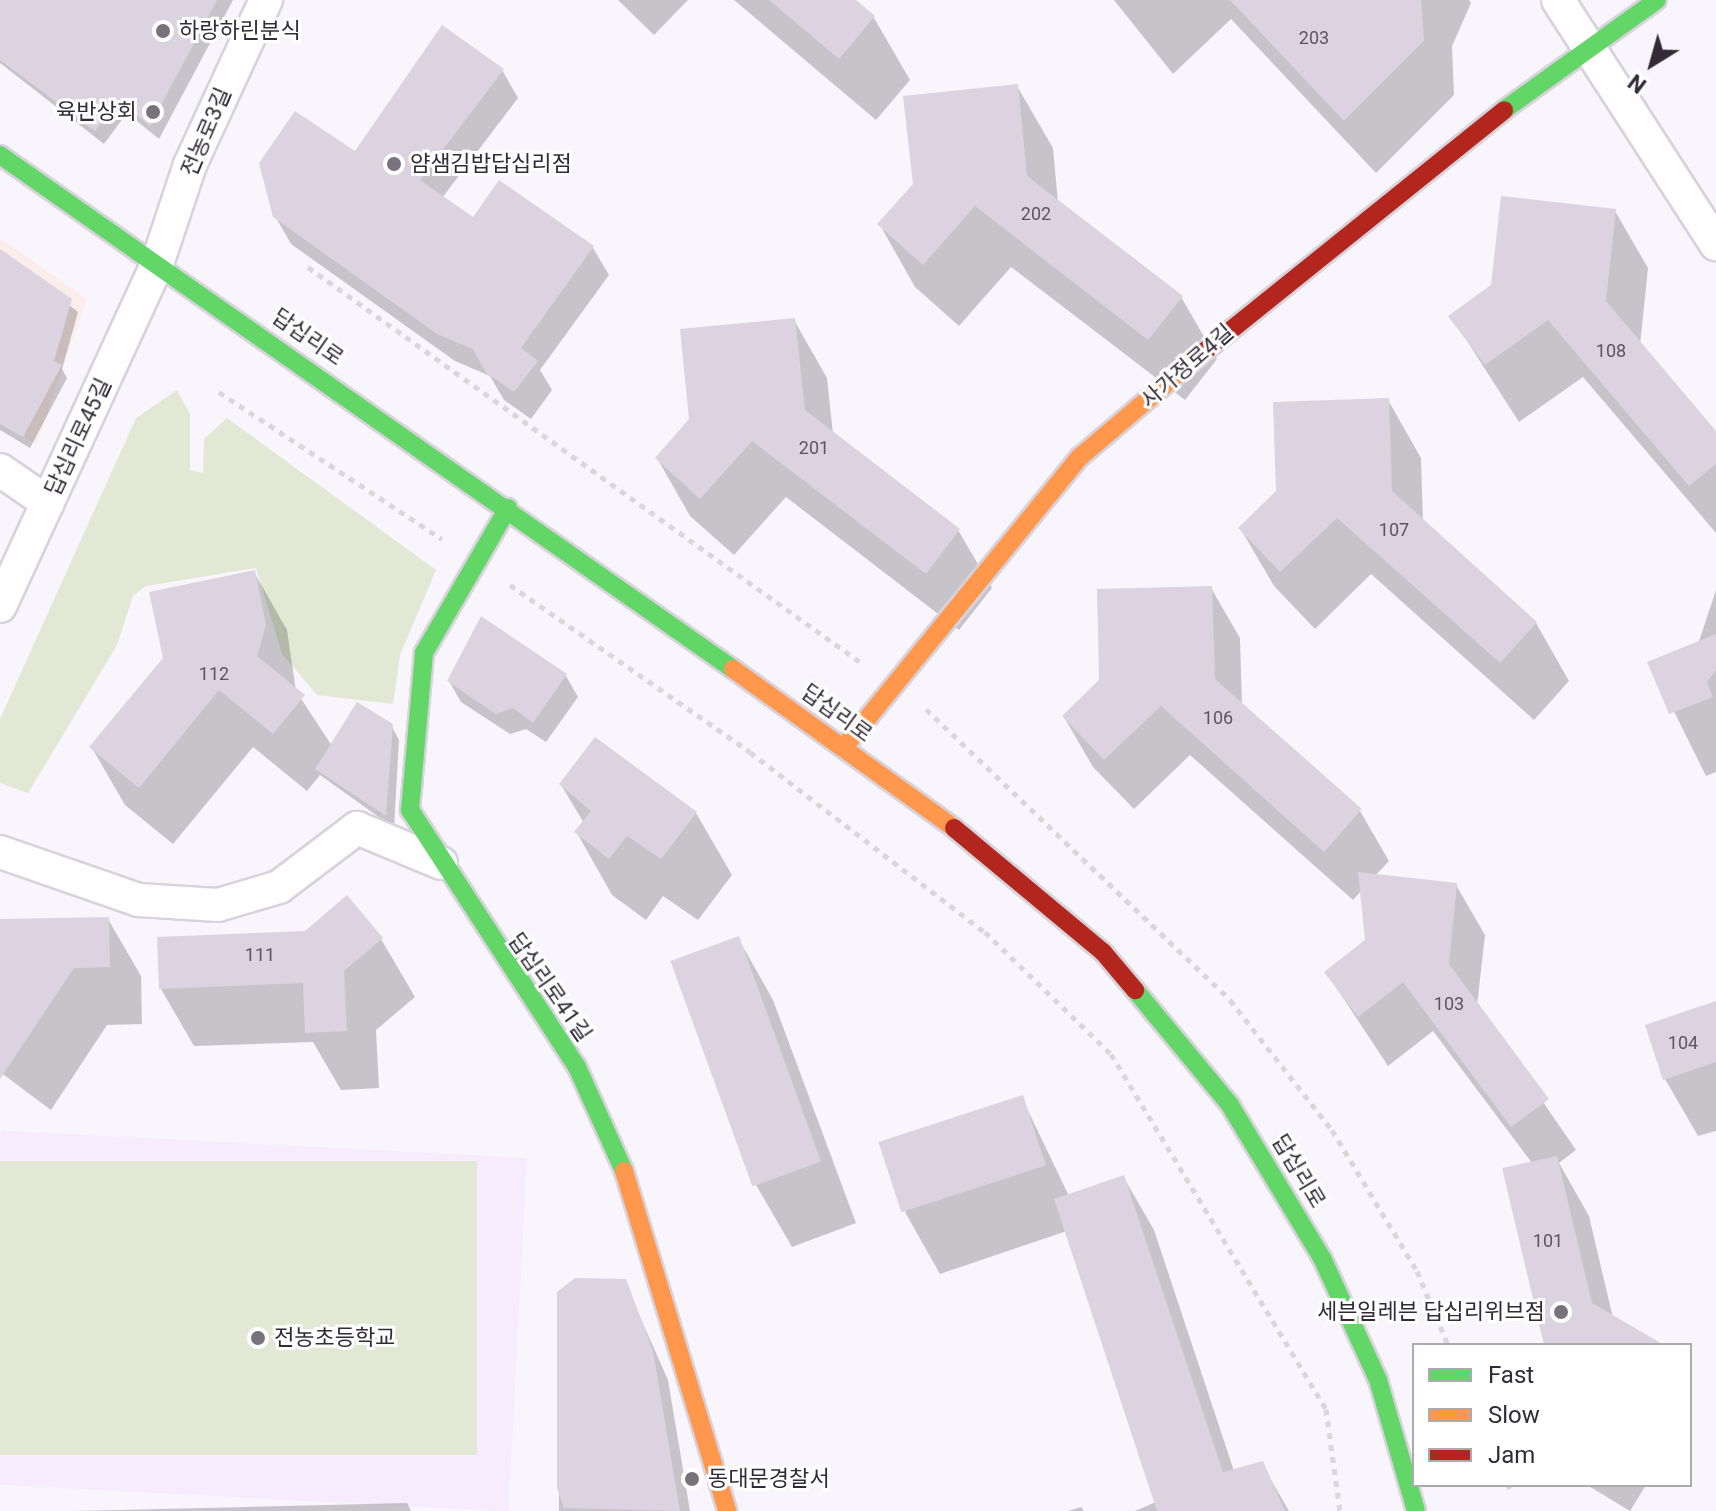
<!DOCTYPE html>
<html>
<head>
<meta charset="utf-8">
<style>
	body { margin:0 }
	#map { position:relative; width:1716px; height:1511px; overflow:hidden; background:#f9f5fc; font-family:Roboto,"Noto Sans KR",sans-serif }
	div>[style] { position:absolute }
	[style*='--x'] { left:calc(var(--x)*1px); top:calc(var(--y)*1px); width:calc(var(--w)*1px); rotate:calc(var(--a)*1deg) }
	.commercial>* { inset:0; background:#fbede9 }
	.built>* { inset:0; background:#f6ecfd; transform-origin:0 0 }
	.green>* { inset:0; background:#e2e8d4; transform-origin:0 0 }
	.shadow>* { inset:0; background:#0003 }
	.building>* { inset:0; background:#dbd3e0; transform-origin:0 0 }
	.path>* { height:5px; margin-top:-2.5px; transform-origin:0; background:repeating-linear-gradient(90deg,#d8d7da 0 6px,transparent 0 12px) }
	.roads { filter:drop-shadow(2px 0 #d7d2db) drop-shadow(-2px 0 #d7d2db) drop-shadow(0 2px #d7d2db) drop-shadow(0 -2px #d7d2db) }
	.street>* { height:32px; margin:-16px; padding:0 16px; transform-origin:16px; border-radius:16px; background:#fefeff }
	.fast>* { height:18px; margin:-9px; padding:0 9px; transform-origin:9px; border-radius:9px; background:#63d668 }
	.slow>* { height:18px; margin:-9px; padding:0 9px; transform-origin:9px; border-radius:9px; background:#ff974d }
	.jam>* { height:18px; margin:-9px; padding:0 9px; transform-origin:9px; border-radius:9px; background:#b3261e }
	.dots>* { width:22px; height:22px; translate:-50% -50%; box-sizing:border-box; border:4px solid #fff; border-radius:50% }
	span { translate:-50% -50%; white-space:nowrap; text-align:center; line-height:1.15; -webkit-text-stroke:6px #fff; paint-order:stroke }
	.number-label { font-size:18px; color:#5c5561 }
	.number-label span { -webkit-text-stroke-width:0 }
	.poi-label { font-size:22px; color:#322b37 }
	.left { translate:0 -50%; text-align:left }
	.right { translate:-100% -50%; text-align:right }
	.street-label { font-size:22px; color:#322b37 }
	.legend { position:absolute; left:1412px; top:1343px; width:280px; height:144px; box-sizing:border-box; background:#fff; border:2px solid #adaaaf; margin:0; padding:10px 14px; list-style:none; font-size:24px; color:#322b37 }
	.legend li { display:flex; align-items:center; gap:16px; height:40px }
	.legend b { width:40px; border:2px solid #adaaaf }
	.north { position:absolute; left:1612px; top:24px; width:80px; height:80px; -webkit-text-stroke:6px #fff; paint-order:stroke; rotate:217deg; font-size:22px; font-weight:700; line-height:32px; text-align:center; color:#322b37 }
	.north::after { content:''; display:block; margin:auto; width:28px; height:36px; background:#322b37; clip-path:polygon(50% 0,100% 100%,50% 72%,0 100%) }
</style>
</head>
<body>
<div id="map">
	<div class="commercial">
		<i style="clip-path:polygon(0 238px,87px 299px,36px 445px,0 420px)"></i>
	</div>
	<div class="built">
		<i style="left:527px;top:1158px;width:354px;height:527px;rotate:93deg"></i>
	</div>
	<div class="green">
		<i style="clip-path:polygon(177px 390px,190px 414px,190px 470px,203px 473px,204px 439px,227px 418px,436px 570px,400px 655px,393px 704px,317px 695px,282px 654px,256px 568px,146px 586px,133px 596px,117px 645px,28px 793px,0 783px,0 719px,136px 418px)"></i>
		<i style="left:477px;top:1161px;width:294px;height:477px;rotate:90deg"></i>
	</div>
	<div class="shadow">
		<i style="clip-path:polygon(0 0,233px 0,159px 139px,127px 113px,104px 144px,0 63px)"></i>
		<i style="clip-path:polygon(618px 0,688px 0,654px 35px)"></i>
		<i style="clip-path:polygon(734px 0,853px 0,874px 18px,910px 80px,876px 120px)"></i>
		<i style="clip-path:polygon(1114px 0,1469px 0,1471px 3px,1452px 46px,1454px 95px,1376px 173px,1231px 19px,1173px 74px)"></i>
		<i style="clip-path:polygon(502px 70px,518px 98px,442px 198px,473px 220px,500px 182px,593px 248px,609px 275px,540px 370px,552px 390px,531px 419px,504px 400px,490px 376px,455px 361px,291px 244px,275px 216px,356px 154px)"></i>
		<i style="clip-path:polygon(1017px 86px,1053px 148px,1058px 202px,1181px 297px,1217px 359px,1185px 400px,1011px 267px,959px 326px,915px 287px,880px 225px)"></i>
		<i style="clip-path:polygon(1615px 211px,1648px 268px,1640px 345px,1716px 434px,1716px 533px,1583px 377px,1519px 422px,1451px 316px)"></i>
		<i style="clip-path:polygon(0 252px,78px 312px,62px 369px,67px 378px,30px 448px,0 430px)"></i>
		<i style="clip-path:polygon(794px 320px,827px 378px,833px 434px,958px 530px,992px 588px,959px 630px,786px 497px,734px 555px,690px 516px,657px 458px)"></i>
		<i style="clip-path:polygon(1388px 400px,1421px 458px,1423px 522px,1536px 623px,1569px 681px,1534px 720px,1371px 574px,1315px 629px,1274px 586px,1240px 528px)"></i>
		<i style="clip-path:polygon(254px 572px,287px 630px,296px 691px,332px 746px,391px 725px,399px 740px,394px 828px,320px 775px,307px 791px,253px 747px,173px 844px,125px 805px,92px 748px)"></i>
		<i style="clip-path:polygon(1211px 588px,1240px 638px,1242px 706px,1360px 811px,1389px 861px,1375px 876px,1456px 885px,1485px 935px,1477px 1006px,1576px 1150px,1559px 1163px,1589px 1216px,1613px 1318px,1660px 1345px,1546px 1345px,1532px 1163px,1433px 1031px,1388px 1066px,1326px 972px,1367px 941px,1362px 890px,1353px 900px,1190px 755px,1134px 809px,1093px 767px,1064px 717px)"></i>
		<i style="clip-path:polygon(1716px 590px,1716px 772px,1706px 776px,1650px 663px,1698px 644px)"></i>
		<i style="clip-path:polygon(566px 676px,578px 697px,546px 742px,526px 729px,510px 734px,461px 702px,449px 681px)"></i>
		<i style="clip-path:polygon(561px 785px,696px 813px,732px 875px,698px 920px,663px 896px,646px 920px,612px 895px,577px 833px,584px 823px)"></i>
		<i style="clip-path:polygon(108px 919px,141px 976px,142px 1024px,107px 1025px,51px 1110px,0 1072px,0 921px)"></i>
		<i style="clip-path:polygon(305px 933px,381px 939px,415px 997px,376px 1030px,379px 1088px,341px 1090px,313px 1042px,194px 1046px,161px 989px)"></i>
		<i style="clip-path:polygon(738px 938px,773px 1000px,856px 1223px,792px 1247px,756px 1185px)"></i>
		<i style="clip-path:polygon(1716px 1003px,1716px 1131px,1698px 1136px,1665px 1079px)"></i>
		<i style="clip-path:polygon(1022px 1098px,1069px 1196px,1124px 1178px,1154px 1230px,1234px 1471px,1262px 1464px,1289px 1511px,1135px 1511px,1156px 1502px,1067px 1231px,940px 1274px,905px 1212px)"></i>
		<i style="clip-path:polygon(624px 1281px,668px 1380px,690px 1511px,559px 1511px,559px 1293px)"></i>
		<i style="clip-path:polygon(1587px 1485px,1646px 1485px,1630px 1511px)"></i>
		<i style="clip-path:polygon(407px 1503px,411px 1511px,76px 1511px)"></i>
		<i style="clip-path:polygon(1081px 1507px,1084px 1511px,1068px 1511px)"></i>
	</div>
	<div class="building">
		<i style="clip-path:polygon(0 0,217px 0,150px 126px,118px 100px,95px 131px,0 60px)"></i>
		<i style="clip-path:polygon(769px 0,856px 0,875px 16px,839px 59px)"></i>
		<i style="clip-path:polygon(1230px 0,1421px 0,1424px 41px,1344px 121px)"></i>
		<i style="clip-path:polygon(442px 25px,504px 69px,420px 180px,473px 217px,499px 180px,594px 246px,521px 348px,538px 361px,514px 392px,486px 373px,473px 349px,437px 334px,273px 217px,259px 163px,295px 111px,355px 151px)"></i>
		<i style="clip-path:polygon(1018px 84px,1027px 176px,1183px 296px,1148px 340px,975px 206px,923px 265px,877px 224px,913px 184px,903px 96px)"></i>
		<i style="clip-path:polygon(1501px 196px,1616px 209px,1606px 301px,1716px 431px,1716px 464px,1689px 486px,1548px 320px,1485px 365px,1448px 316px,1491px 285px)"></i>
		<i style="clip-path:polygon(0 249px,72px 299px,54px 361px,62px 365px,23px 437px,0 424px)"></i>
		<i style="clip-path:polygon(795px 318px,805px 410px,960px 529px,926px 574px,752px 441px,700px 499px,655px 458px,689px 419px,680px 329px)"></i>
		<i style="clip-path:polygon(1389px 398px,1392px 491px,1537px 622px,1500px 663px,1337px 518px,1280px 572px,1238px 528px,1276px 491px,1273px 402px)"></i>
		<i style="clip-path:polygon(255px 570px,266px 625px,257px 656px,305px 695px,273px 734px,219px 690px,139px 788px,89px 747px,163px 658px,149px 592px)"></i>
		<i style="clip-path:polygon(1212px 586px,1215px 679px,1362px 809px,1324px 852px,1161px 706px,1104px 760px,1062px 716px,1099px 680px,1097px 589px)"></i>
		<i style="clip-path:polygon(481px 616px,567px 674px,533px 723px,513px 708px,496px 714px,447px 681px)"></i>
		<i style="clip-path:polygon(1716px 634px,1716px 670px,1707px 682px,1713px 697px,1669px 714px,1647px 662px)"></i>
		<i style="clip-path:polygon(357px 702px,393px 724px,386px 816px,315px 769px)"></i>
		<i style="clip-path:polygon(595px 737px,697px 812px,661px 859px,627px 836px,609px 859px,574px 832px,591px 811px,559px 784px)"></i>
		<i style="clip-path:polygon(1358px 872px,1457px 883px,1449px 964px,1549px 1099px,1511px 1127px,1403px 982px,1358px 1017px,1324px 972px,1365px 940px)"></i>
		<i style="clip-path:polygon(347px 895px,383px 938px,344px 971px,347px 1031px,305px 1033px,303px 983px,159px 989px,157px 937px,305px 931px)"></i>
		<i style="clip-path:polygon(109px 917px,110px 967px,74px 968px,0 1079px,0 919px)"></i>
		<i style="left:739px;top:936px;width:240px;height:73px;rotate:70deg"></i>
		<i style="clip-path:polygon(1716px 1001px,1716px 1062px,1663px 1080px,1645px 1025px)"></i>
		<i style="left:1023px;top:1095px;width:74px;height:152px;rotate:72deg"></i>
		<i style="clip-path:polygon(1557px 1156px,1592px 1303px,1664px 1345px,1544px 1345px,1502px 1168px)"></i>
		<i style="clip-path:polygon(1124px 1175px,1223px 1472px,1263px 1461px,1285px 1511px,1157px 1511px,1054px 1199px)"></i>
		<i style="clip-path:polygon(575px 1278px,626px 1279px,653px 1351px,680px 1511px,564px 1508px,557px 1488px,557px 1292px)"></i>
	</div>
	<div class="path">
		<i style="--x:308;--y:267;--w:682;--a:35.58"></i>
		<i style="--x:219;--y:392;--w:267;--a:33.4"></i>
		<i style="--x:510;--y:585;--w:292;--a:34.8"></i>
		<i style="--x:750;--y:752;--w:296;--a:37.5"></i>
		<i style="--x:985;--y:932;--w:175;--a:44.1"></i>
		<i style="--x:1111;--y:1054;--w:415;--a:58.8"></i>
		<i style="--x:1326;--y:1409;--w:103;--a:82.2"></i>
		<i style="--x:926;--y:709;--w:421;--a:43.7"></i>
		<i style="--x:1230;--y:1000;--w:165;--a:51.9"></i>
		<i style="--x:1332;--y:1130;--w:165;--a:58.9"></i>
		<i style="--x:1417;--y:1271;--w:80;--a:67.3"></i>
		<i style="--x:1508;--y:1485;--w:4;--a:63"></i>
	</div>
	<div class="roads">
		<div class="street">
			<i style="--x:1558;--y:0;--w:291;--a:57.1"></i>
			<i style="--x:0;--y:470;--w:58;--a:34.5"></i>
			<i style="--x:0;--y:606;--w:373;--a:-65.3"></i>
			<i style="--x:156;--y:267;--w:108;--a:-71.6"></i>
			<i style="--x:190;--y:165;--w:182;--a:-65.3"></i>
			<i style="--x:0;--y:852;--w:147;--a:19.1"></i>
			<i style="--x:139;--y:900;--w:79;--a:3.6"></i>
			<i style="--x:218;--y:905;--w:64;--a:-16.4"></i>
			<i style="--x:279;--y:887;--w:98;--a:-37.1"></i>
			<i style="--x:357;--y:828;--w:91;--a:22.6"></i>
		</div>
		<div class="fast">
			<i style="--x:1504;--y:110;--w:188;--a:-35.7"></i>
			<i style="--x:0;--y:155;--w:895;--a:35.04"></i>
			<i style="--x:508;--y:508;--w:168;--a:120.1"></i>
			<i style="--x:424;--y:653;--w:158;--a:95.1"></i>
			<i style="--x:410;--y:810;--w:306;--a:57"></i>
			<i style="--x:577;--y:1067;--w:114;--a:65.7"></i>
			<i style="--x:1135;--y:990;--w:149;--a:50.4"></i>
			<i style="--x:1230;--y:1105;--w:179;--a:59"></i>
			<i style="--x:1322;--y:1258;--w:134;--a:65.3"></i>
			<i style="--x:1378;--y:1380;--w:136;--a:73.8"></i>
		</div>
		<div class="slow">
			<i style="--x:733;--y:669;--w:272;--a:35.7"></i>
			<i style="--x:844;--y:747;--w:374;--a:-50.9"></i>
			<i style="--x:1080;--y:457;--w:159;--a:-40.4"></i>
			<i style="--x:624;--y:1171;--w:355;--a:73.1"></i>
		</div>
		<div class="jam">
			<i style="--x:1201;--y:354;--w:389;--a:-38.8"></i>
			<i style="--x:954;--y:828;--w:194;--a:39.8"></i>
			<i style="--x:1103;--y:952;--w:50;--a:49.9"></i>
		</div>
	</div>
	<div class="dots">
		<i style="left:163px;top:31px;background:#78727c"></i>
		<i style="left:153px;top:112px;background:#78727c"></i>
		<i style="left:394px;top:164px;background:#78727c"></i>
		<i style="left:1561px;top:1312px;background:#78727c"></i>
		<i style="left:258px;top:1338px;background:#78727c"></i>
		<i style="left:692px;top:1479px;background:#78727c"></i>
	</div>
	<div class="number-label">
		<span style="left:1314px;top:38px">203</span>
		<span style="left:1036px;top:214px">202</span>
		<span style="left:1611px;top:351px">108</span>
		<span style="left:814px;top:448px">201</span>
		<span style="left:1394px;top:530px">107</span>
		<span style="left:214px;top:674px">112</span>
		<span style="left:1218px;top:718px">106</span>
		<span style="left:260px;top:955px">111</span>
		<span style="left:1449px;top:1004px">103</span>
		<span style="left:1683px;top:1043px">104</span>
		<span style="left:1548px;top:1241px">101</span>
	</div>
	<div class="poi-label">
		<span class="left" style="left:179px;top:31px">하랑하린분식</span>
		<span class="right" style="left:137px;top:112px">육반상회</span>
		<span class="left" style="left:410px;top:164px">얌샘김밥답십리점</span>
		<span class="right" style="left:1545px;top:1312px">세븐일레븐 답십리위브점</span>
		<span class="left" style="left:274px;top:1338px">전농초등학교</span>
		<span class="left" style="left:708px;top:1479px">동대문경찰서</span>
	</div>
	<div class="street-label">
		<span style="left:206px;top:132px;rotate:-67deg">전농로3길</span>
		<span style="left:308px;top:337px;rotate:35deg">답십리로</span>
		<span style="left:1187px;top:366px;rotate:-41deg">사가정로4길</span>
		<span style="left:78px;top:437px;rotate:-65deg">답십리로45길</span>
		<span style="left:837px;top:713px;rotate:36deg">답십리로</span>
		<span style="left:550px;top:987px;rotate:55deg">답십리로41길</span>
		<span style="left:1299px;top:1171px;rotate:59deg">답십리로</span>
	</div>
	<ul class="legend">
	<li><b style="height:10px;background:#63d668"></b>Fast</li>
	<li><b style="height:10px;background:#ff974d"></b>Slow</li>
	<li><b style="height:10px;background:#b3261e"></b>Jam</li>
	</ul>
	<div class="north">N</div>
</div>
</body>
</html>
